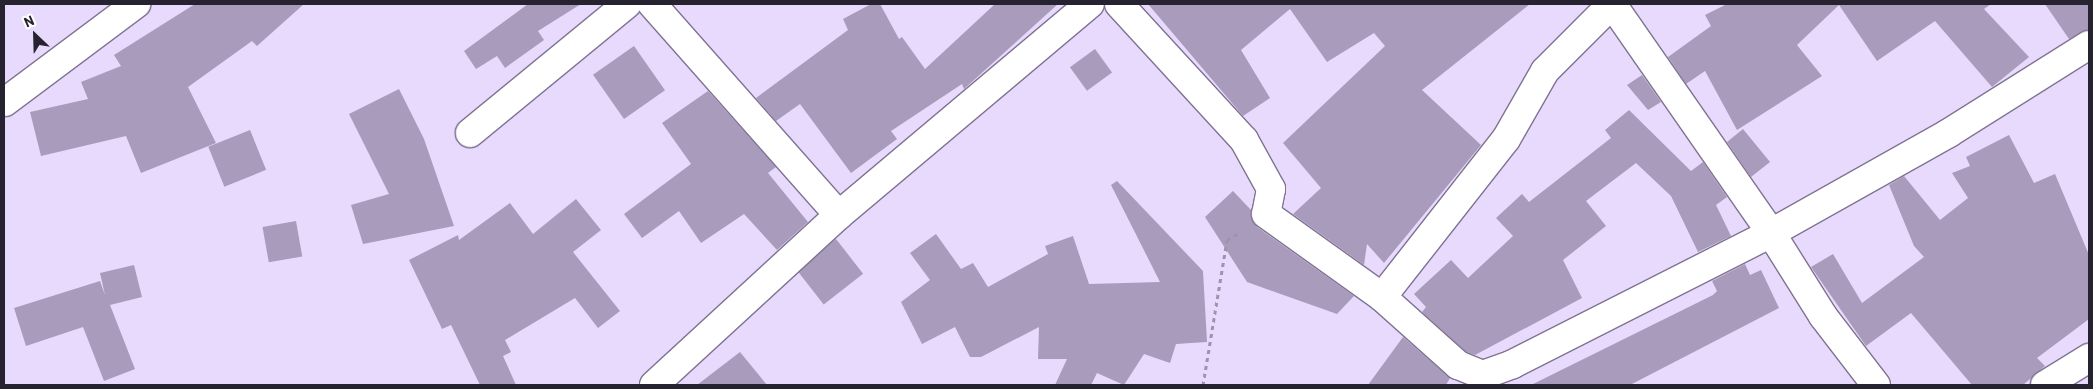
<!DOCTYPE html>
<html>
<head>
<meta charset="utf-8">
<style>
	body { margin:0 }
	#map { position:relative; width:2093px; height:389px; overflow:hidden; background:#e8dafc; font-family:Barlow,sans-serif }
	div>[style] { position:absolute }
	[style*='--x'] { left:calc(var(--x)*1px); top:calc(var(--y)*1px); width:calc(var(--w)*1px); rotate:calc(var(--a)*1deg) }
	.building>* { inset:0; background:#a89bbb; transform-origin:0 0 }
	.path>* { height:3px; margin-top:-1.5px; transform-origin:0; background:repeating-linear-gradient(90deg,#9e93ad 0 4px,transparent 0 8px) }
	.roads { filter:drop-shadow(1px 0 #807392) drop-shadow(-1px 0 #807392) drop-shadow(0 1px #807392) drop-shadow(0 -1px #807392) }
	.street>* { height:28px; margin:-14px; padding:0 14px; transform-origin:14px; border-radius:14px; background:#fff }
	span { translate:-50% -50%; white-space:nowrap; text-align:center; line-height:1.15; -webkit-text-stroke:5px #fff; paint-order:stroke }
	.frame { position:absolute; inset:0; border:5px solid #27222f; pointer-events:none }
	.north { position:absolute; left:10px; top:10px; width:50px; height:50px; -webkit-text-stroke:4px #fff; paint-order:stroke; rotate:336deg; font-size:14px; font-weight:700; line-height:20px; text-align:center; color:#27222f }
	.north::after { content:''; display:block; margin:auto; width:18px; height:22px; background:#27222f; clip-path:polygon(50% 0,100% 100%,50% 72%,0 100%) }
</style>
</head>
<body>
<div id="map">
	<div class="building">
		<i style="clip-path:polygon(195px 4px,304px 4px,257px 46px,252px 41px,188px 87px,216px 143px,141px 173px,126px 136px,41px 156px,30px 112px,88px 99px,81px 82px,121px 66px,114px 55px)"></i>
		<i style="clip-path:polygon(528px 4px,581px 4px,538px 31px,544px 40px,505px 68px,497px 56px,476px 69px,464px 51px)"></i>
		<i style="clip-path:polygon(871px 4px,880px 4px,899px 39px,902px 37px,925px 69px,995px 4px,1058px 4px,964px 89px,962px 84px,891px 131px,897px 139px,851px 173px,800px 104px,776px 121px,756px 98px,848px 30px,843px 19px)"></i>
		<i style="clip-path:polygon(1148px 4px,1530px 4px,1422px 90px,1481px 145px,1384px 263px,1367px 244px,1364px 265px,1293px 214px,1321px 188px,1283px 143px,1385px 46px,1374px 33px,1327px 62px,1290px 9px,1241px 50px,1270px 98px,1243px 116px)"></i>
		<i style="clip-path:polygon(1727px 4px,1991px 4px,1984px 9px,2029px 57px,1992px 87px,1935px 21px,1877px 61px,1839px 5px,1797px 45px,1822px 76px,1737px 130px,1705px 71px,1686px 84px,1668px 57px,1711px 26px,1705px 15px)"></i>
		<i style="clip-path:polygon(2045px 4px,2089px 4px,2089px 30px,2069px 39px)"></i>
		<i style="left:634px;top:46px;width:54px;height:50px;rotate:55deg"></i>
		<i style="left:1095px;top:49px;width:29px;height:31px;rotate:54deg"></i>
		<i style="clip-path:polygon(1642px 75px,1661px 102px,1648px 110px,1627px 85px)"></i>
		<i style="clip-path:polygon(399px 89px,424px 139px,454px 226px,363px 244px,351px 205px,389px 194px,349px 114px)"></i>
		<i style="clip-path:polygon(708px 91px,776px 167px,768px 173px,808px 222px,777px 250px,744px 214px,701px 243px,679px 211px,642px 238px,624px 214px,691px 164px,662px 123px)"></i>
		<i style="clip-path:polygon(1629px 110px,1691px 171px,1703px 162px,1727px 197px,1716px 205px,1731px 236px,1698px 252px,1671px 196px,1636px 163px,1586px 201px,1606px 226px,1563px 260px,1582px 298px,1475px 355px,1466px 352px,1422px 312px,1426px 307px,1414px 294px,1451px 260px,1468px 278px,1513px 236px,1496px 218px,1522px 194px,1529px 202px,1611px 138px,1605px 130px)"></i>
		<i style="clip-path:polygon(1743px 129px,1770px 162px,1751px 177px,1727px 142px)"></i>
		<i style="left:250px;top:130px;width:43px;height:45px;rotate:68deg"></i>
		<i style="clip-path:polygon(2009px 135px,2034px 183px,2055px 174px,2089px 255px,2089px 319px,2037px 358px,2045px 366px,2023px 385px,1972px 385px,1911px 313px,1866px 346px,1811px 267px,1833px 254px,1862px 303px,1924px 257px,1914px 246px,1889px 185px,1904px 176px,1940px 220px,1968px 198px,1952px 173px,1970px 166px,1966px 157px)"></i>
		<i style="clip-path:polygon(1117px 181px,1203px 271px,1207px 342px,1176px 344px,1170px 363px,1144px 354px,1124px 385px,1097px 373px,1091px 385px,1055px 385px,1067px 359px,1038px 359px,1039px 327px,981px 357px,970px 357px,955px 327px,922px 344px,901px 302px,930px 280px,910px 253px,936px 234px,961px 269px,973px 263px,988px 287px,1048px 254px,1045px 246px,1073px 236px,1089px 284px,1160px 282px,1111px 185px)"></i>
		<i style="clip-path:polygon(1233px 191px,1251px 210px,1257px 227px,1354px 296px,1337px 314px,1247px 282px,1205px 217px)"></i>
		<i style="clip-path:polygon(576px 199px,601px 230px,573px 252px,620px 311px,598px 328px,575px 298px,505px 340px,511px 352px,503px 356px,516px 385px,480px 385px,451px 325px,442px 329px,409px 260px,458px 235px,459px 240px,510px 203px,533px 234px)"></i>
		<i style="left:296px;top:221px;width:36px;height:34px;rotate:80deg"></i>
		<i style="left:836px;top:239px;width:44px;height:50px;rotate:52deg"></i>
		<i style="clip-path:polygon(1745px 264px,1750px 275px,1761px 270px,1779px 308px,1630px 385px,1531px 385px,1713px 295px,1717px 291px,1712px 281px)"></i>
		<i style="clip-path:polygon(134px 265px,142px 297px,110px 305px,135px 369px,104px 381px,83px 327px,26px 346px,14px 308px,100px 281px,105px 295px,100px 273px)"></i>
		<i style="clip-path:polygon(1403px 337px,1450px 378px,1446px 385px,1368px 385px)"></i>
		<i style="clip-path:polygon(740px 352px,767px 385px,697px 385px)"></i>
	</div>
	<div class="path">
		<i style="--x:1203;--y:385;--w:147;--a:-80.6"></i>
		<i style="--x:1227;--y:240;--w:14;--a:-30"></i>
	</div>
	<div class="roads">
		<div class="street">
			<i style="--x:652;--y:4;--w:282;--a:48.5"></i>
			<i style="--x:1119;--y:4;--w:185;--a:47.4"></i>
			<i style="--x:1244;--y:140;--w:56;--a:61.1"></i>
			<i style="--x:1271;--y:189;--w:25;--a:101"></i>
			<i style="--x:1266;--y:214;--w:143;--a:35.6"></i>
			<i style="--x:1612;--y:4;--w:95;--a:135"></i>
			<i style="--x:1545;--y:71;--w:78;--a:119.8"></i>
			<i style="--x:1506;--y:139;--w:201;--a:128.1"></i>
			<i style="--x:1382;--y:297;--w:102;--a:41.8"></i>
			<i style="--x:1458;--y:365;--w:27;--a:22"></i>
			<i style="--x:1483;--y:375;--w:32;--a:-20"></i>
			<i style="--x:1513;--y:364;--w:289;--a:-26.9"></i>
			<i style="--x:1771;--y:233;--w:204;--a:-29.3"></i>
			<i style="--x:1949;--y:133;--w:165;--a:-32.2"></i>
			<i style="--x:1612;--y:4;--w:279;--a:55.2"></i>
			<i style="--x:1771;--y:233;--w:98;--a:57.9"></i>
			<i style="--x:1823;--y:316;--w:87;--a:52.5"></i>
			<i style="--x:5;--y:102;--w:164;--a:-36.8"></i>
			<i style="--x:470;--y:133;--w:203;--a:-39.4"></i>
			<i style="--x:654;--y:385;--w:251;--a:-42.6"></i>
			<i style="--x:839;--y:215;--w:328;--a:-40.1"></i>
			<i style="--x:2045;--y:385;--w:52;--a:-31.5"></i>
		</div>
	</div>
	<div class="frame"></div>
	<div class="north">N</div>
</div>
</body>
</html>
